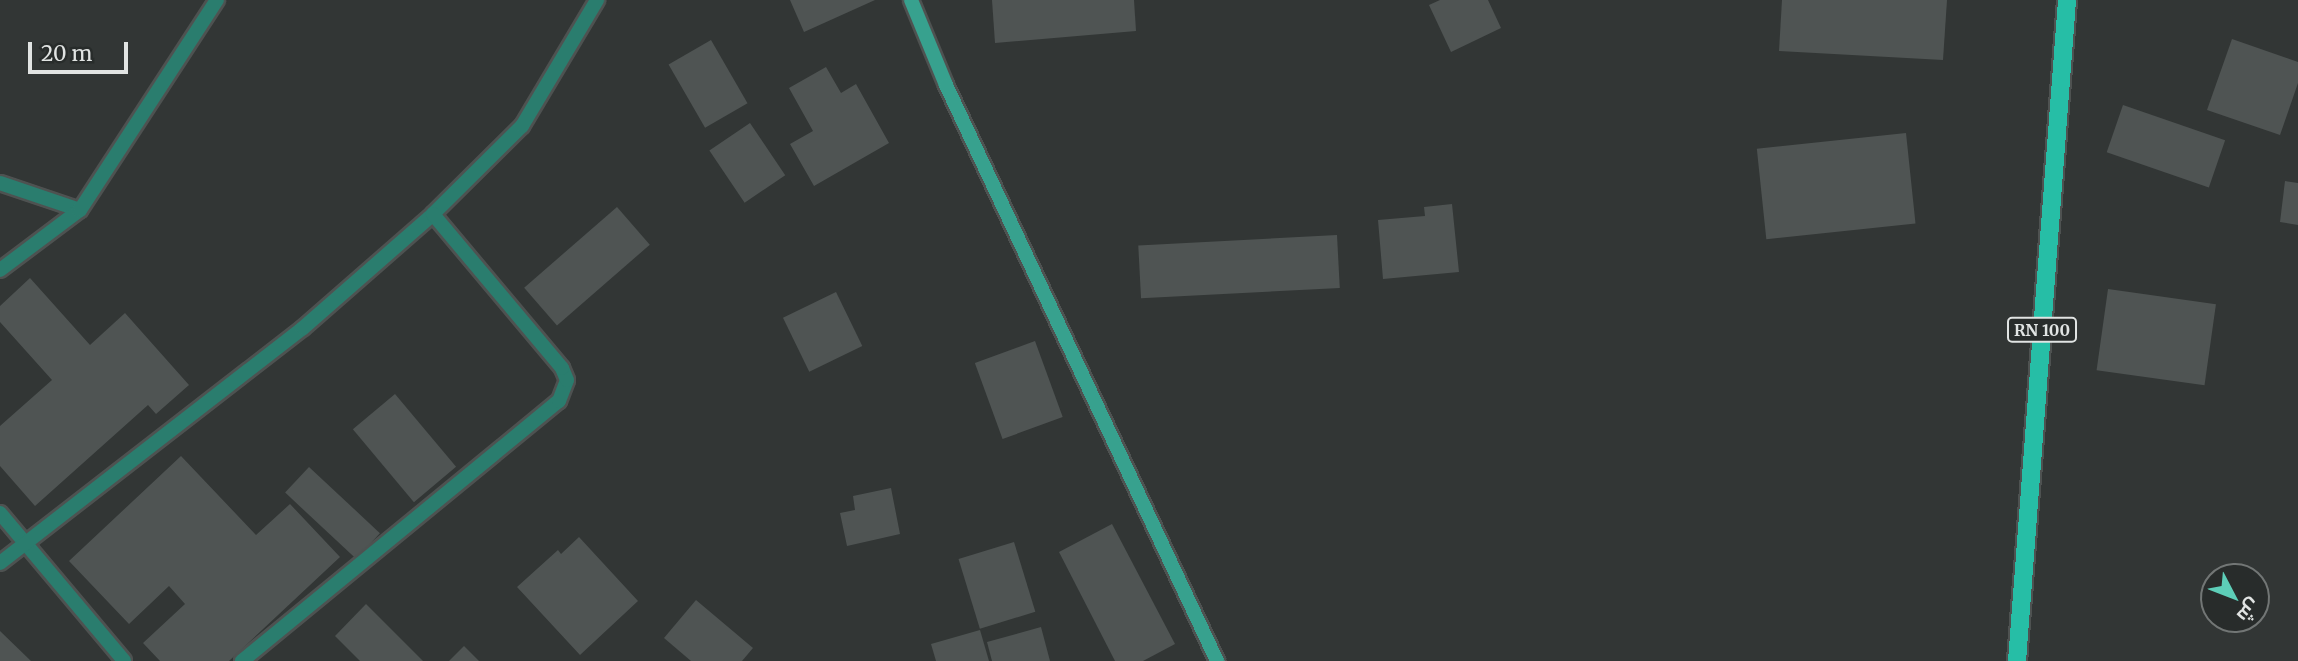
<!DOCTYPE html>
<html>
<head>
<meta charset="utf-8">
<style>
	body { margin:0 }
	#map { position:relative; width:2298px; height:661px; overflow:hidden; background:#323635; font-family:Merriweather,Cairo,serif }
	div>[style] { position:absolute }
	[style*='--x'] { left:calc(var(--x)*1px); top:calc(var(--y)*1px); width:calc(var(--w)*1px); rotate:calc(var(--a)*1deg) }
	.building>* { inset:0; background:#4f5453; transform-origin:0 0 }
	.roads { filter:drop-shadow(2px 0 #4e5251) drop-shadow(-2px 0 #4e5251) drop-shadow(0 2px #4e5251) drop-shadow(0 -2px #4e5251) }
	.street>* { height:14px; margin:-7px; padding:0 7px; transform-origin:7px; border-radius:7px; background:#2a7d6e }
	.secondary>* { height:14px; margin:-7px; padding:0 7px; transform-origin:7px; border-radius:7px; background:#37a18e }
	.primary>* { height:18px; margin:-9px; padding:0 9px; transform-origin:9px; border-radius:9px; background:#26bea6 }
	span { translate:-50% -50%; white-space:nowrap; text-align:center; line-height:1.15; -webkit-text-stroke:5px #282c2b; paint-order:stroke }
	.shield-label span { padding:2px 5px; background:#282c2b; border:2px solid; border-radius:5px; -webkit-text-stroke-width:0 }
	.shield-label { font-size:16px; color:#e1e4e3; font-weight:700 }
	.north { position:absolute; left:2200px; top:563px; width:70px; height:70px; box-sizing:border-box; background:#282c2b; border:2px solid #727675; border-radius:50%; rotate:132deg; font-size:19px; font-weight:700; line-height:28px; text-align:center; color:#e1e4e3 }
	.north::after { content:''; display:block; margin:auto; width:24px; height:32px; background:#5dceb8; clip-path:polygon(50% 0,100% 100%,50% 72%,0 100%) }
	.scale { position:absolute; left:28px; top:42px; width:100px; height:32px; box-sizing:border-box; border:4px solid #e1e4e3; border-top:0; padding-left:9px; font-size:21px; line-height:24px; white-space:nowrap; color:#e1e4e3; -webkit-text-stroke:5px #282c2b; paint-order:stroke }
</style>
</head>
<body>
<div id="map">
	<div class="building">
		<i style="clip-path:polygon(790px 0,875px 0,804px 32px)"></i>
		<i style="clip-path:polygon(992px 0,1134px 0,1136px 31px,995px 43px)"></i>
		<i style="clip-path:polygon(1440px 0,1488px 0,1501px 28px,1451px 52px,1429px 5px)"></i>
		<i style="clip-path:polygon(1782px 0,1947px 0,1943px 60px,1779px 51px)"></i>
		<i style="clip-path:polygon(2232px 39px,2298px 62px,2298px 83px,2280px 135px,2207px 110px)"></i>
		<i style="left:711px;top:40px;width:73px;height:49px;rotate:60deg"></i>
		<i style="clip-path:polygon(826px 67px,841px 93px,856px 84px,889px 143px,814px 186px,790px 144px,813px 131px,789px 88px)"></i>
		<i style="left:2123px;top:105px;width:108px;height:50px;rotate:19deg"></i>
		<i style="left:750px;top:123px;width:63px;height:49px;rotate:56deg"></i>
		<i style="left:1906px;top:133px;width:91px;height:150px;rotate:84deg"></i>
		<i style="clip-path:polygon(2285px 181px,2298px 183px,2298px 225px,2280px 222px)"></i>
		<i style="clip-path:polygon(1452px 204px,1459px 272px,1383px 279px,1378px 220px,1425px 216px,1424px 207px)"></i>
		<i style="left:617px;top:207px;width:50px;height:123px;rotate:49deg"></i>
		<i style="left:1337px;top:235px;width:53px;height:199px;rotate:87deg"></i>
		<i style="clip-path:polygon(30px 278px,90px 345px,125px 313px,189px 385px,156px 414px,148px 405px,35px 506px,0 466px,0 426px,52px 380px,0 322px,0 306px)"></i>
		<i style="left:2108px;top:289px;width:109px;height:82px;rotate:8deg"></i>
		<i style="left:836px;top:292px;width:60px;height:59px;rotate:64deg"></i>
		<i style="left:1035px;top:341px;width:81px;height:64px;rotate:70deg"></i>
		<i style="left:395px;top:394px;width:95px;height:55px;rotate:50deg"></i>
		<i style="clip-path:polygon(181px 456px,256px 535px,290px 504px,340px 557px,229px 661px,160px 661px,143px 643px,185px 604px,169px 586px,129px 624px,69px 561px)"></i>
		<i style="left:309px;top:467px;width:97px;height:35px;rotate:43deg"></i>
		<i style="clip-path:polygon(891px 488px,900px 534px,847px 546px,840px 513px,855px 510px,853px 496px)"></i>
		<i style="clip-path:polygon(1112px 524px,1175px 644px,1143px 661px,1115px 661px,1059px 552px)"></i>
		<i style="clip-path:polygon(579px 537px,638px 601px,580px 655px,517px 587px,558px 550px,561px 554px)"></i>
		<i style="left:1014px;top:542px;width:73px;height:58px;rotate:73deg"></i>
		<i style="clip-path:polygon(696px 600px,753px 648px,742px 661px,691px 661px,664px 638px)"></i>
		<i style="clip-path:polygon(366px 604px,423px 661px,360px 661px,335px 636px)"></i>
		<i style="clip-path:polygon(1041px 627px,1050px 661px,992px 661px,987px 642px)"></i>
		<i style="clip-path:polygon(980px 630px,989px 661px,936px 661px,931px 644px)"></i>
		<i style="clip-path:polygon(0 631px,31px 661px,0 661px)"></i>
		<i style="clip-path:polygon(464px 646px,479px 661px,449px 661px)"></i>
	</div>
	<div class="roads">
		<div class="street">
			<i style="--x:0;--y:183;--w:84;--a:18.6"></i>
			<i style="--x:0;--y:270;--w:100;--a:-36.9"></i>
			<i style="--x:80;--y:210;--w:251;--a:-56.9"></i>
			<i style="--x:0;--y:513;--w:193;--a:50"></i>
			<i style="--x:0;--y:563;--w:383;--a:-37.8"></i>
			<i style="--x:303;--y:328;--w:173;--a:-41.2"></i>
			<i style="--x:433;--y:214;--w:125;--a:-44.7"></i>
			<i style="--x:522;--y:126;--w:147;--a:-59.2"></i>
			<i style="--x:242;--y:661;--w:410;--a:-39.4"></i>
			<i style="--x:559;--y:401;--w:22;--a:-69"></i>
			<i style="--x:567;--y:380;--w:13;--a:-113"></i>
			<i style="--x:562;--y:368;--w:201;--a:-130"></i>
		</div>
		<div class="secondary">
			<i style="--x:911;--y:0;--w:92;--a:67.6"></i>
			<i style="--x:946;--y:85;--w:637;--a:64.8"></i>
		</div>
		<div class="primary">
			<i style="--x:2017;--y:661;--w:663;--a:-85.67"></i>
		</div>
	</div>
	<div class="shield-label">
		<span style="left:2042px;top:330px">RN 100</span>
	</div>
	<div class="north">ش</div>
	<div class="scale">20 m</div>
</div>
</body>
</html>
